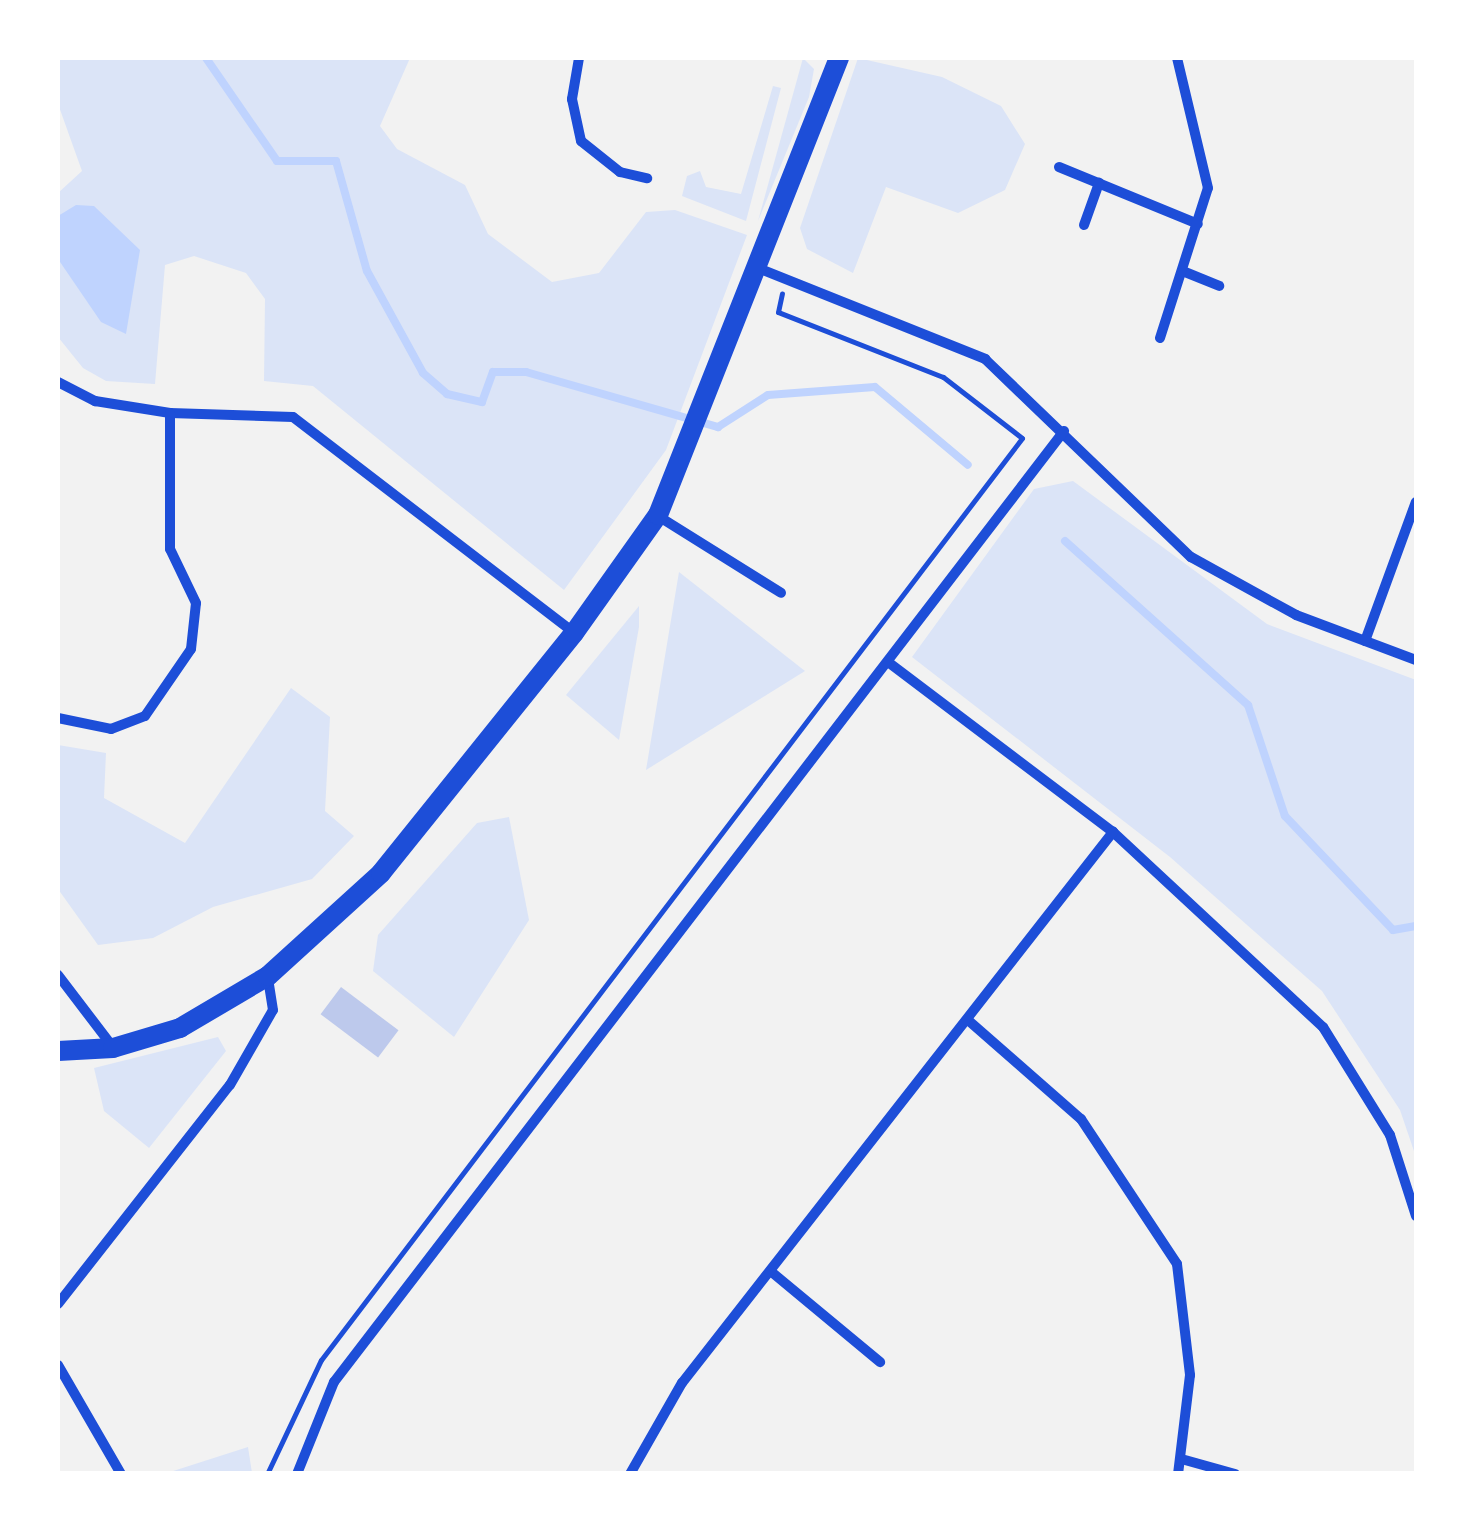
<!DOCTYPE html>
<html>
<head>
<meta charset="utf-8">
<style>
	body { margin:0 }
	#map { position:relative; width:1474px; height:1531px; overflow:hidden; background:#f2f2f2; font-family:"Sofia Sans Condensed",sans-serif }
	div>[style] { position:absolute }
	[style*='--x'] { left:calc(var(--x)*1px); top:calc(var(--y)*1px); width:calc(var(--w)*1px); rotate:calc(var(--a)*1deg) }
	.green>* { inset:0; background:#dbe4f7 }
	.water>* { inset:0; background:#bfd3fe }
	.stream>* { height:8px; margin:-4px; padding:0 4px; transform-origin:4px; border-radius:4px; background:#bfd3fe }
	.building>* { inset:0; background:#bdc9ec; transform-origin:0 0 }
	.path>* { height:5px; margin:-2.5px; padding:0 2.5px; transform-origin:2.5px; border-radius:2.5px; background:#1d4ed8 }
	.minor>* { height:10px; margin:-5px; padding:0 5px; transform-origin:5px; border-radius:5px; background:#1d4ed8 }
	.secondary>* { height:20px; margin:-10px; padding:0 10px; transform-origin:10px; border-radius:10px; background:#1d4ed8 }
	span { translate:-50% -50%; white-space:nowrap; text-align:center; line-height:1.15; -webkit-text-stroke:8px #fff; paint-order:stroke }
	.frame { position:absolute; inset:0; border:60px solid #fff; pointer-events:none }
</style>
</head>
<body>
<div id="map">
	<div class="green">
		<i style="clip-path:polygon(58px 58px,410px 58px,380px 126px,397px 149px,465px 185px,488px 234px,552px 282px,599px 273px,646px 212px,675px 210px,747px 235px,666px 450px,564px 590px,313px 386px,264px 381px,265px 299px,246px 273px,194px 256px,165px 265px,155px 384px,106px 381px,83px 368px,58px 337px,58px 193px,82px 171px,58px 104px)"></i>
		<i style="clip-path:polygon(803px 58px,814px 69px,809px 97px,758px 221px)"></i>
		<i style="clip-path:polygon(858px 58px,942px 77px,1001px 106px,1025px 144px,1005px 190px,958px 213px,886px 187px,853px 273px,807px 249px,800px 228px)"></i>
		<i style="clip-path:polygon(773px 86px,781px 88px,746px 221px,682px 196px,687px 176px,700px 171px,706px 187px,741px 194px)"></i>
		<i style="clip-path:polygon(1073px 481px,1267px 624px,1416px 680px,1416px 1157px,1400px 1110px,1322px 991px,1170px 857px,912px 657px,1034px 489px)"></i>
		<i style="clip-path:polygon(679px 572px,805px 671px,646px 770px)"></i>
		<i style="clip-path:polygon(639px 606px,639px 627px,619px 740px,566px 695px)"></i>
		<i style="clip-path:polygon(291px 688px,330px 717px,325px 811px,354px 836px,312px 879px,213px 907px,153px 938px,98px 945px,58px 889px,58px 745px,106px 753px,104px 798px,185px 843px)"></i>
		<i style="clip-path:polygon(509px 817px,529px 920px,454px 1037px,373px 971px,378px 935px,477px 823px)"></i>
		<i style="clip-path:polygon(218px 1037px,226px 1051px,149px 1148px,104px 1111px,94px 1068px)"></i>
		<i style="clip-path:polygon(248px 1447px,252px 1473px,167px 1473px)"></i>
	</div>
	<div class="water">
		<i style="clip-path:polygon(76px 205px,94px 206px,140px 250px,126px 334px,101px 322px,58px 259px,58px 216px)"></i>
	</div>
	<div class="stream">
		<i style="--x:206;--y:58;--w:125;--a:55.4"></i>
		<i style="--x:277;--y:161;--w:59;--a:0"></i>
		<i style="--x:336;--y:161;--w:114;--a:74.3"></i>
		<i style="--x:367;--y:271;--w:116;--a:61.2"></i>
		<i style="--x:423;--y:373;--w:32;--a:41"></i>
		<i style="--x:447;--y:394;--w:36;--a:13"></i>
		<i style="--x:482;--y:402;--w:32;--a:-70"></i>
		<i style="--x:493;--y:372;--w:33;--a:0"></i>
		<i style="--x:526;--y:372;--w:200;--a:16"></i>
		<i style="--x:718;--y:427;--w:59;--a:-32.6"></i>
		<i style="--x:768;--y:395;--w:107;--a:-4.3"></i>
		<i style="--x:875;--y:387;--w:121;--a:40"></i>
		<i style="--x:1065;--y:541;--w:246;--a:41.9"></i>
		<i style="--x:1248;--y:705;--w:117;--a:71.6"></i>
		<i style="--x:1285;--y:816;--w:157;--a:46.5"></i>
		<i style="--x:1393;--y:930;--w:23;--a:-10"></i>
	</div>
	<div class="building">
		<i style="left:341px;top:987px;width:72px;height:34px;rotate:37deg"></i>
	</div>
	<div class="path">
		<i style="--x:267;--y:1474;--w:126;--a:-64.7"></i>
		<i style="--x:321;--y:1360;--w:1158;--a:-52.75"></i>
		<i style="--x:1022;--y:438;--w:100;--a:-142.3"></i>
		<i style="--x:943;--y:377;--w:177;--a:-158.5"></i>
		<i style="--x:778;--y:312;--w:19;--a:-78"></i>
	</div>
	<div class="minor">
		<i style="--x:579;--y:58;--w:42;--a:99.7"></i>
		<i style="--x:572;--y:99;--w:43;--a:77.9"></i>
		<i style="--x:581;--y:141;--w:50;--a:38.5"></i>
		<i style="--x:620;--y:172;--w:28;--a:13"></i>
		<i style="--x:1059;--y:167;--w:150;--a:22.3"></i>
		<i style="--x:1084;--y:225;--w:45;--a:-70.3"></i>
		<i style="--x:758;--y:268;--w:245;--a:21.8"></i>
		<i style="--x:985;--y:359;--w:286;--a:43.9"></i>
		<i style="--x:1191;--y:557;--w:120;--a:28.9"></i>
		<i style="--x:1296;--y:615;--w:128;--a:20.6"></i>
		<i style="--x:1185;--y:272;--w:37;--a:22"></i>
		<i style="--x:1160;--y:338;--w:157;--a:-72.3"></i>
		<i style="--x:1208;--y:188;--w:134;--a:-103.4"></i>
		<i style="--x:58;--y:382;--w:42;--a:27.2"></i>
		<i style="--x:95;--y:401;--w:76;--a:9.1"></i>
		<i style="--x:170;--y:413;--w:123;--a:1.9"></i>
		<i style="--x:293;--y:417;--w:354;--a:37.5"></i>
		<i style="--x:658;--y:516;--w:145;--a:32"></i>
		<i style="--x:1365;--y:641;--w:148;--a:-69.9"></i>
		<i style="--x:888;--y:662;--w:282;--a:37.1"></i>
		<i style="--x:1113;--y:832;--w:287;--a:42.9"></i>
		<i style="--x:1323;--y:1027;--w:127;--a:58.2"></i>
		<i style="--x:1390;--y:1135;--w:85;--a:72.2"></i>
		<i style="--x:58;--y:718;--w:54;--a:11.7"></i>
		<i style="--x:111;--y:729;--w:36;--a:-21"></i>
		<i style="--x:145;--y:716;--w:81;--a:-55.5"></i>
		<i style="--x:191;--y:649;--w:46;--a:-83.8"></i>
		<i style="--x:196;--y:603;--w:60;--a:-115.7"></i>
		<i style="--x:170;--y:549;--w:136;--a:-90"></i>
		<i style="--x:58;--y:975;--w:89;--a:52.7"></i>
		<i style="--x:969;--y:1021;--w:149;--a:41.2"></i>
		<i style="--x:1081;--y:1119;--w:174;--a:56.5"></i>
		<i style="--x:1177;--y:1264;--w:112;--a:83.3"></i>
		<i style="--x:1190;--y:1375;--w:100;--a:96.9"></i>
		<i style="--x:774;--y:1274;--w:138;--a:39.7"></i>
		<i style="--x:58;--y:1304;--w:278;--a:-51.9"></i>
		<i style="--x:230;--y:1085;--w:86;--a:-60.2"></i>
		<i style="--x:273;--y:1010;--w:33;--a:-99"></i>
		<i style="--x:58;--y:1365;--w:126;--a:60"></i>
		<i style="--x:1185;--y:1460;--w:52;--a:15.6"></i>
		<i style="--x:297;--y:1474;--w:99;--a:-68.1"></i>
		<i style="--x:334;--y:1382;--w:1199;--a:-52.49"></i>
		<i style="--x:630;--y:1474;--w:105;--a:-60.3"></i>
		<i style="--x:682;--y:1383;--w:700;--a:-51.97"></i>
	</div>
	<div class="secondary">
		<i style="--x:58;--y:1051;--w:55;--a:-3.1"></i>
		<i style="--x:113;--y:1048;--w:70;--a:-16.6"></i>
		<i style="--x:180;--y:1028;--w:102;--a:-30.6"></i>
		<i style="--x:268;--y:976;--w:153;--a:-42.3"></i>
		<i style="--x:381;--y:873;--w:308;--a:-51.2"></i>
		<i style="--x:574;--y:633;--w:145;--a:-54.6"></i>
		<i style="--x:658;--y:515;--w:492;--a:-68.4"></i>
	</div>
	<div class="frame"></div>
</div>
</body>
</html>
